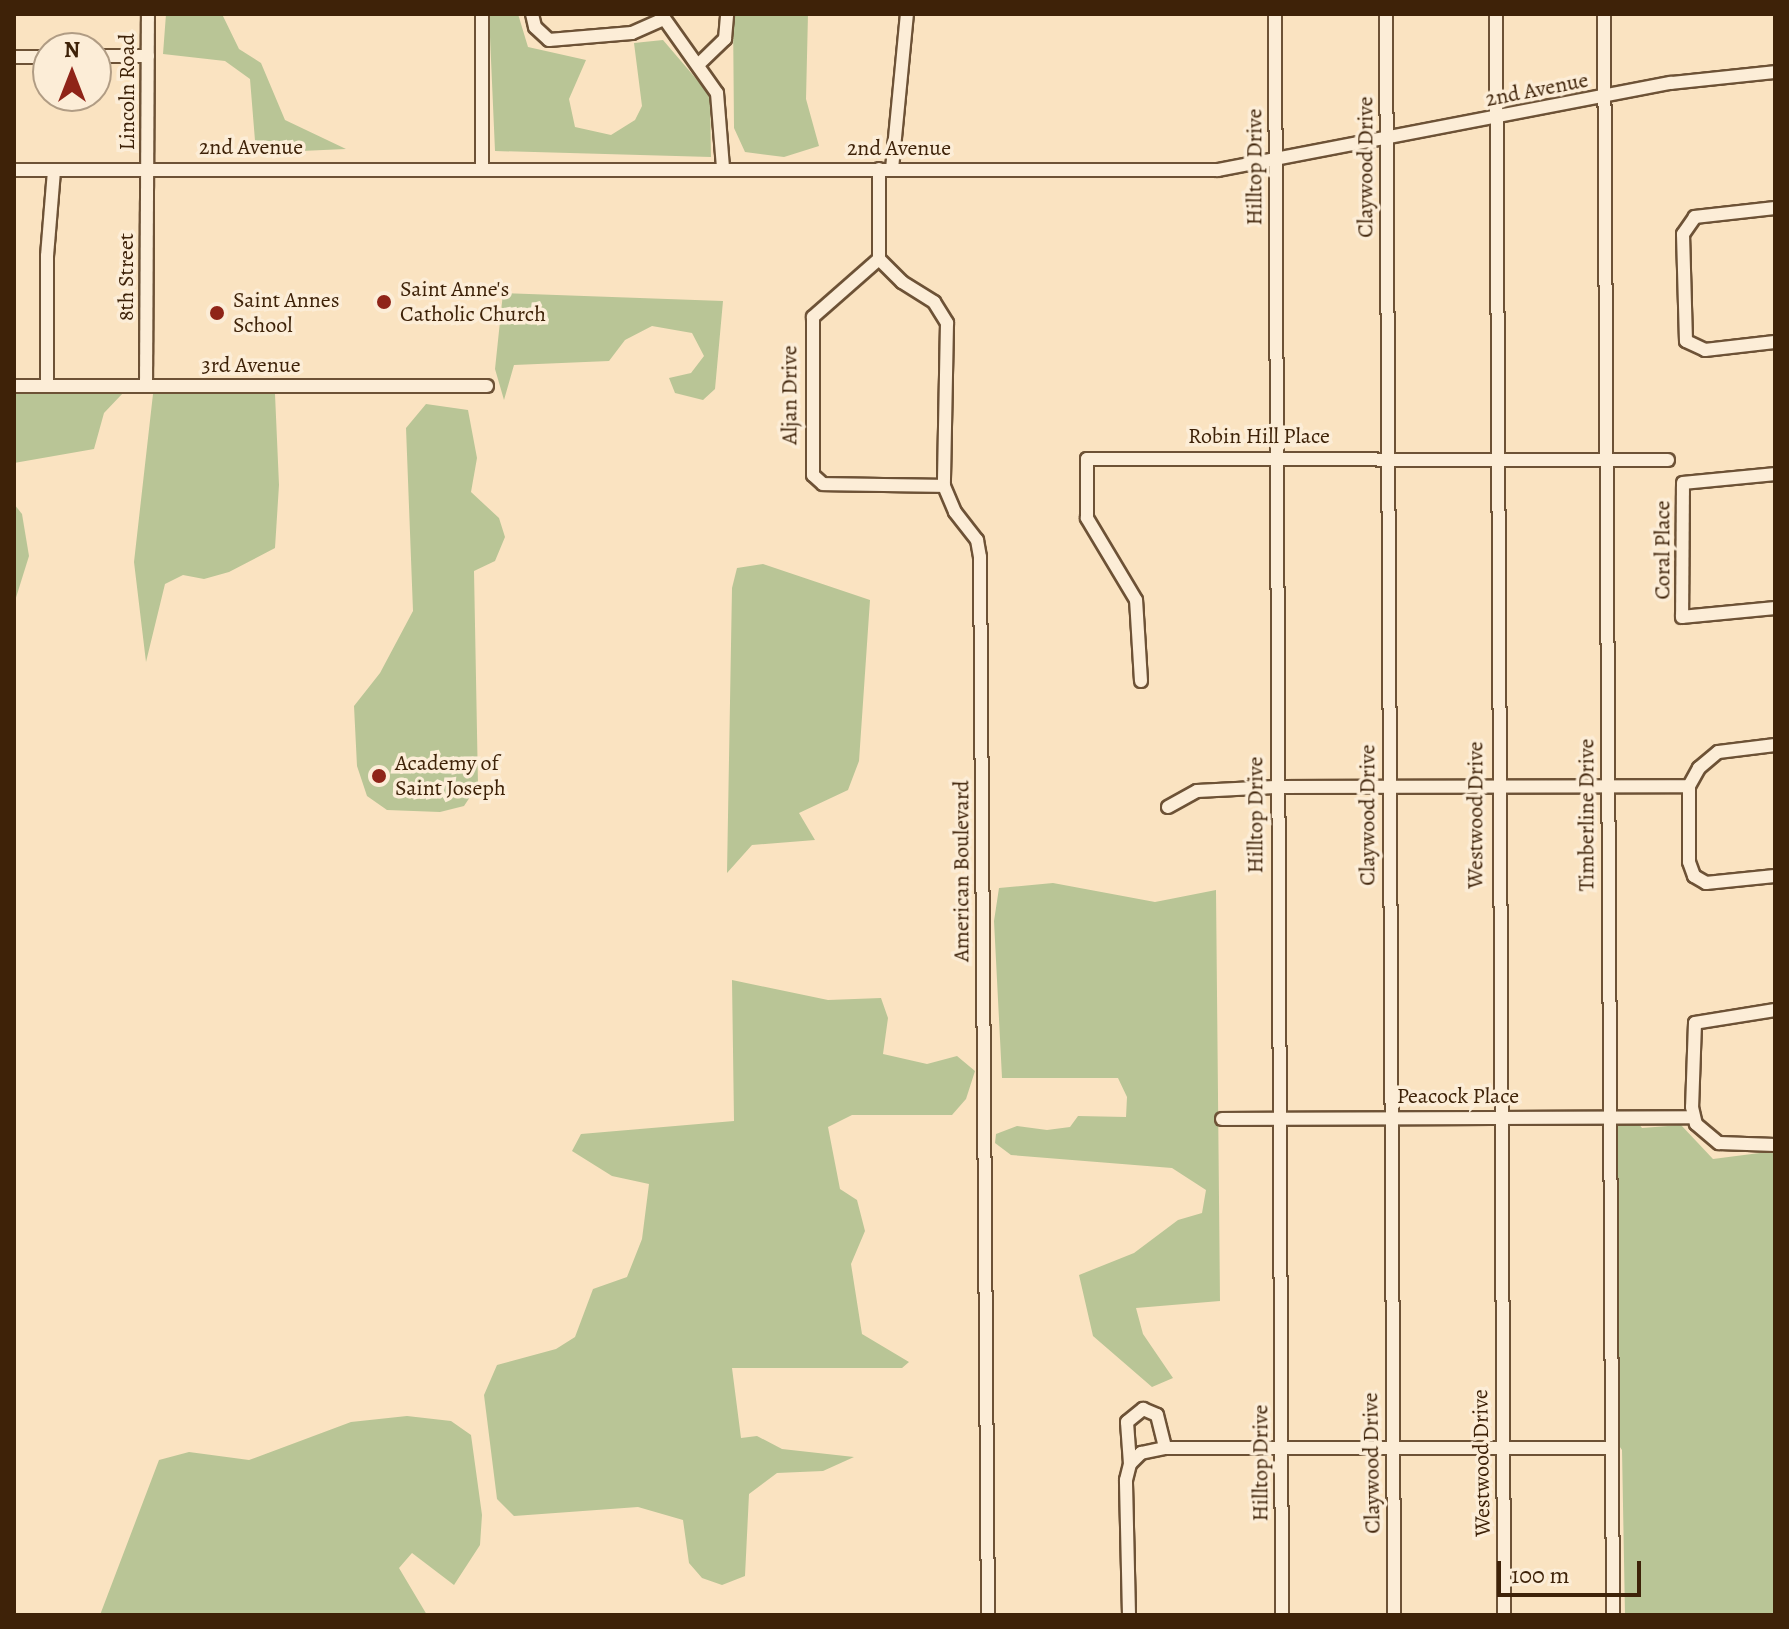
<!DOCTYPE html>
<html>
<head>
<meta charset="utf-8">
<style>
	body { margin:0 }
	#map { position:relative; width:1789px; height:1629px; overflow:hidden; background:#fae3c1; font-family:Alegreya,serif }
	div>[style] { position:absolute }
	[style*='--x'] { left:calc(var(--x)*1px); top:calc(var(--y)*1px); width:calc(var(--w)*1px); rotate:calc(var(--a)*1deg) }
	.green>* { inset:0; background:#b9c596 }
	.roads { filter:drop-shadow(2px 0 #6d5236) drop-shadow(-2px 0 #6d5236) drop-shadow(0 2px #6d5236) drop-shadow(0 -2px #6d5236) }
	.minor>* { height:12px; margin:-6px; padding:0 6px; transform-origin:6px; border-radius:6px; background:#fcedd7 }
	.dots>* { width:22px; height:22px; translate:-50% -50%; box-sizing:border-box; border:4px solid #fcedd7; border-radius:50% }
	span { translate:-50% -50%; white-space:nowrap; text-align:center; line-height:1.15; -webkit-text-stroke:7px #fcedd7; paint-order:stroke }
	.street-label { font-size:22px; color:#3e2208 }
	.poi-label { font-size:22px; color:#3e2208 }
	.left { translate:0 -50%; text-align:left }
	.frame { position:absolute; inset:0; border:16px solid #3e2208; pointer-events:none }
	.north { position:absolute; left:32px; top:32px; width:80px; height:80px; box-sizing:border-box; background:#fcedd7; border:2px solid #b09c84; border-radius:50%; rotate:0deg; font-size:22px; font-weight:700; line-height:32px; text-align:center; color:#3e2208 }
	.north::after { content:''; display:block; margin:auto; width:28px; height:36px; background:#8f2418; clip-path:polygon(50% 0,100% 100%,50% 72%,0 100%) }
	.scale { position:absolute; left:1497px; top:1561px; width:144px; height:36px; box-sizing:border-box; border:4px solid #3e2208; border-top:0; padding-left:10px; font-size:24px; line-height:28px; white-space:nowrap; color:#3e2208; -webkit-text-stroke:6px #fcedd7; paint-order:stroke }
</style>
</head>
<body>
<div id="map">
	<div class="green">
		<i style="clip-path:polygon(166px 14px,222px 14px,239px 49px,261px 63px,285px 120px,346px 149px,256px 153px,250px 79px,225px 61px,163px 54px)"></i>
		<i style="clip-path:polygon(489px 14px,518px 14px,528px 47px,586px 60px,569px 99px,575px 127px,611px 135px,635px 120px,642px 106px,634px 43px,663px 40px,710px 95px,711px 157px,495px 151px)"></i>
		<i style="clip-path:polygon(733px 14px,808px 14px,806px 99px,819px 146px,784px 157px,745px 152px,734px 128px)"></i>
		<i style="clip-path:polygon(503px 293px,723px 301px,715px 389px,703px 400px,675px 393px,669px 378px,691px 373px,704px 356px,692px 333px,652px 326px,625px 340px,609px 361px,514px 365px,504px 400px,495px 369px)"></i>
		<i style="clip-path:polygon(14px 393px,123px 393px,104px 413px,94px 449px,14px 463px)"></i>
		<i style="clip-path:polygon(153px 394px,275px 394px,279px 485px,275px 548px,229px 572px,204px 579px,183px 575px,165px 584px,146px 662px,134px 562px)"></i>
		<i style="clip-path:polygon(426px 404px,468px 410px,477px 458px,471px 492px,499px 518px,505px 537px,495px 561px,474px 571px,478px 785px,464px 806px,440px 812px,387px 810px,367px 796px,357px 766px,354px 706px,380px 673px,413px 611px,406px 428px)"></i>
		<i style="clip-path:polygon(14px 504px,22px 514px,29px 556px,14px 604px)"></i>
		<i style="clip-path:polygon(763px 564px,870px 600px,859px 761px,848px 790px,799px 813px,815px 840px,752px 845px,727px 873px,732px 588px,737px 568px)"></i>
		<i style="clip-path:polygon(1053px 883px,1155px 902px,1216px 890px,1220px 1301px,1136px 1308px,1143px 1334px,1173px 1378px,1152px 1387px,1093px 1336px,1079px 1275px,1134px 1253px,1178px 1220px,1202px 1213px,1206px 1190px,1172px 1168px,1011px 1155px,995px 1143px,996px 1134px,1017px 1126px,1047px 1130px,1070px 1127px,1078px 1116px,1126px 1117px,1127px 1097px,1118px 1078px,1002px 1078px,994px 921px,999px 888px)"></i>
		<i style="clip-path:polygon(732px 980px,828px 1000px,881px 998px,888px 1018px,883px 1054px,927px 1064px,957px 1056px,975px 1071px,966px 1099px,952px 1115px,852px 1115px,828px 1127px,840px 1189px,857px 1200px,865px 1231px,851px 1264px,862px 1334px,909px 1362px,902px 1368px,732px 1368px,741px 1438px,757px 1436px,782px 1449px,854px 1457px,823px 1471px,777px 1473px,749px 1494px,745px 1576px,722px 1585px,702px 1578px,689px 1563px,683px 1520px,638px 1507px,514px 1516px,497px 1499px,484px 1395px,497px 1365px,556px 1349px,575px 1337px,593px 1289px,627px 1277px,642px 1239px,649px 1184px,612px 1176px,572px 1151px,581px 1134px,734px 1121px)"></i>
		<i style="clip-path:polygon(1638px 1123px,1642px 1128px,1681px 1125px,1713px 1159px,1775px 1151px,1775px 1615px,1625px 1615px,1622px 1450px,1615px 1440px,1612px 1138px,1618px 1124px)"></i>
		<i style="clip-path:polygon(407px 1416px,451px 1421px,471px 1435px,482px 1515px,480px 1545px,454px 1585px,412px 1553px,399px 1568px,427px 1615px,100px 1615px,159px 1460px,189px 1452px,249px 1460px,351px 1422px)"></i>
	</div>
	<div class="roads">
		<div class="minor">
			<i style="--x:532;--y:14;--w:13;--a:77"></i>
			<i style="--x:535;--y:27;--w:19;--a:43"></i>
			<i style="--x:549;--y:40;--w:83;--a:-4.8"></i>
			<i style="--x:632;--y:33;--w:34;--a:-24"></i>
			<i style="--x:661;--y:14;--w:97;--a:54.7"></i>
			<i style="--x:717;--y:93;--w:75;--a:85.4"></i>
			<i style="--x:1275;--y:14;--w:1601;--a:89.75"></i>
			<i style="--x:1386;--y:14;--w:1601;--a:89.71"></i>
			<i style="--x:1496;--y:14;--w:1601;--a:89.71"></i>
			<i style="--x:1604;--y:14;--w:1601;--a:89.68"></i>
			<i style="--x:96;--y:56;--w:52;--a:0"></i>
			<i style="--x:14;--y:57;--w:34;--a:0"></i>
			<i style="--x:700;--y:63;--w:35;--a:-44"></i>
			<i style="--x:725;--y:39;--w:25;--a:-85"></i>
			<i style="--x:482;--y:168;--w:154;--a:-90"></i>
			<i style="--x:879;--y:169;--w:90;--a:90"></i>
			<i style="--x:879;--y:259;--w:33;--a:45"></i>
			<i style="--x:902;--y:282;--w:38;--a:32"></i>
			<i style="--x:934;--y:302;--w:25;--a:58"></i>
			<i style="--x:947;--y:323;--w:163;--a:91.1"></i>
			<i style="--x:944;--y:486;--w:28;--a:67"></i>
			<i style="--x:955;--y:512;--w:36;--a:52"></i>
			<i style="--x:977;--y:540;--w:17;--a:80"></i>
			<i style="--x:980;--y:557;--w:1058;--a:89.57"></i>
			<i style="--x:892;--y:169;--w:156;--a:-84.5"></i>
			<i style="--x:14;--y:170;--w:1204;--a:0"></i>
			<i style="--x:1218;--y:170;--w:461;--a:-10.9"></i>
			<i style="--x:1671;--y:83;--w:105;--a:-6"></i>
			<i style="--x:1775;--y:208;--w:81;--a:173.6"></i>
			<i style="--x:1695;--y:217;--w:21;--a:125"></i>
			<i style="--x:1683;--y:234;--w:107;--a:88.4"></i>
			<i style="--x:1686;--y:341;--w:21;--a:25"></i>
			<i style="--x:1705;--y:350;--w:70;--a:-6.5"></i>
			<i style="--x:879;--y:259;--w:88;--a:138.7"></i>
			<i style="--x:813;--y:317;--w:158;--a:90"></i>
			<i style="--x:813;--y:475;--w:13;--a:42"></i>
			<i style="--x:823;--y:484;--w:121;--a:0.9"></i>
			<i style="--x:47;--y:385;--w:129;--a:-90"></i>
			<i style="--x:47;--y:256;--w:85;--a:-85.3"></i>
			<i style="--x:14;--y:386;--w:473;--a:0"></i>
			<i style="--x:146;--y:386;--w:372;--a:-89.7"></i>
			<i style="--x:1775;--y:474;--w:92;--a:174.4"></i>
			<i style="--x:1683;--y:483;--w:134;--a:90.4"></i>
			<i style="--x:1682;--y:617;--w:93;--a:-5.5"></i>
			<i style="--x:1141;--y:681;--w:81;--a:-93.5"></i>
			<i style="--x:1136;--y:600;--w:96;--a:-120.9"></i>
			<i style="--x:1087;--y:518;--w:59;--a:-90"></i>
			<i style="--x:1087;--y:459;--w:581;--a:0.1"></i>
			<i style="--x:1775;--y:745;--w:57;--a:173"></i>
			<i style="--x:1718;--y:752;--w:25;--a:140"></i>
			<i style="--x:1699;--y:768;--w:21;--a:119"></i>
			<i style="--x:1689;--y:786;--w:76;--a:90"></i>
			<i style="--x:1689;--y:862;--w:15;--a:70"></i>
			<i style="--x:1694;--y:876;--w:14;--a:30"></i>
			<i style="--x:1706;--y:883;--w:69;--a:-5.8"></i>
			<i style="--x:1168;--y:807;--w:33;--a:-29"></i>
			<i style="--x:1197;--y:791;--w:78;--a:-2.9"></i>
			<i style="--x:1275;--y:787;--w:414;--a:-0.1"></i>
			<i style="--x:1775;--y:1010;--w:81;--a:170.8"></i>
			<i style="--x:1695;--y:1023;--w:84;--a:92"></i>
			<i style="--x:1692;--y:1107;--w:17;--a:77"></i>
			<i style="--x:1696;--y:1124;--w:30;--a:40"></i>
			<i style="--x:1719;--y:1143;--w:56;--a:2"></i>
			<i style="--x:1222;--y:1119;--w:471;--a:-0.2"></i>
			<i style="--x:1130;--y:1464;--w:42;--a:-94.1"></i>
			<i style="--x:1127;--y:1422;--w:21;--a:-39"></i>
			<i style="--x:1143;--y:1409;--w:15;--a:23"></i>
			<i style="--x:1157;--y:1415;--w:34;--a:76"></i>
			<i style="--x:1129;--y:1615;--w:135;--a:-91.3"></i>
			<i style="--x:1126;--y:1480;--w:16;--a:-76"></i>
			<i style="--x:1130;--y:1464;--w:16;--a:-45"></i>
			<i style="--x:1141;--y:1453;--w:25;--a:-12"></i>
			<i style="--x:1165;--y:1448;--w:446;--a:0"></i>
		</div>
	</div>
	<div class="dots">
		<i style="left:384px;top:302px;background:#8f2418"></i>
		<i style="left:217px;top:313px;background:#8f2418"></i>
		<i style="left:379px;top:776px;background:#8f2418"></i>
	</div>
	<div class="street-label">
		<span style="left:1537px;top:90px;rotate:-11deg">2nd Avenue</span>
		<span style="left:128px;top:92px;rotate:-90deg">Lincoln Road</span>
		<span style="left:251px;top:148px">2nd Avenue</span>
		<span style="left:899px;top:149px">2nd Avenue</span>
		<span style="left:1255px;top:167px;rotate:-90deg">Hilltop Drive</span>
		<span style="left:1366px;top:167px;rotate:-90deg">Claywood Drive</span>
		<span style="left:127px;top:277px;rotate:-90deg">8th Street</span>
		<span style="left:251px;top:366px">3rd Avenue</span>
		<span style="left:790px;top:395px;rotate:-90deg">Aljan Drive</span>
		<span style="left:1259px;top:437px">Robin Hill Place</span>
		<span style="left:1663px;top:550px;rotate:-90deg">Coral Place</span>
		<span style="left:1256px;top:815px;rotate:-90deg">Hilltop Drive</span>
		<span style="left:1368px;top:815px;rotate:-90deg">Claywood Drive</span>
		<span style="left:1476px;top:815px;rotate:-90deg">Westwood Drive</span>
		<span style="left:1587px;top:815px;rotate:-90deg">Timberline Drive</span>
		<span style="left:962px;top:871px;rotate:-90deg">American Boulevard</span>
		<span style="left:1458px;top:1097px">Peacock Place</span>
		<span style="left:1261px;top:1463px;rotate:-90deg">Hilltop Drive</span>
		<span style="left:1372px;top:1463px;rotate:-91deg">Claywood Drive</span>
		<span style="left:1482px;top:1463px;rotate:-91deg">Westwood Drive</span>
	</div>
	<div class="poi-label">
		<span class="left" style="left:400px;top:302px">Saint Anne's<br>Catholic Church</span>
		<span class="left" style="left:233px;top:313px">Saint Annes<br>School</span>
		<span class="left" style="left:395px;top:776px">Academy of<br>Saint Joseph</span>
	</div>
	<div class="frame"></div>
	<div class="north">N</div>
	<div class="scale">100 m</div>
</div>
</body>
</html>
